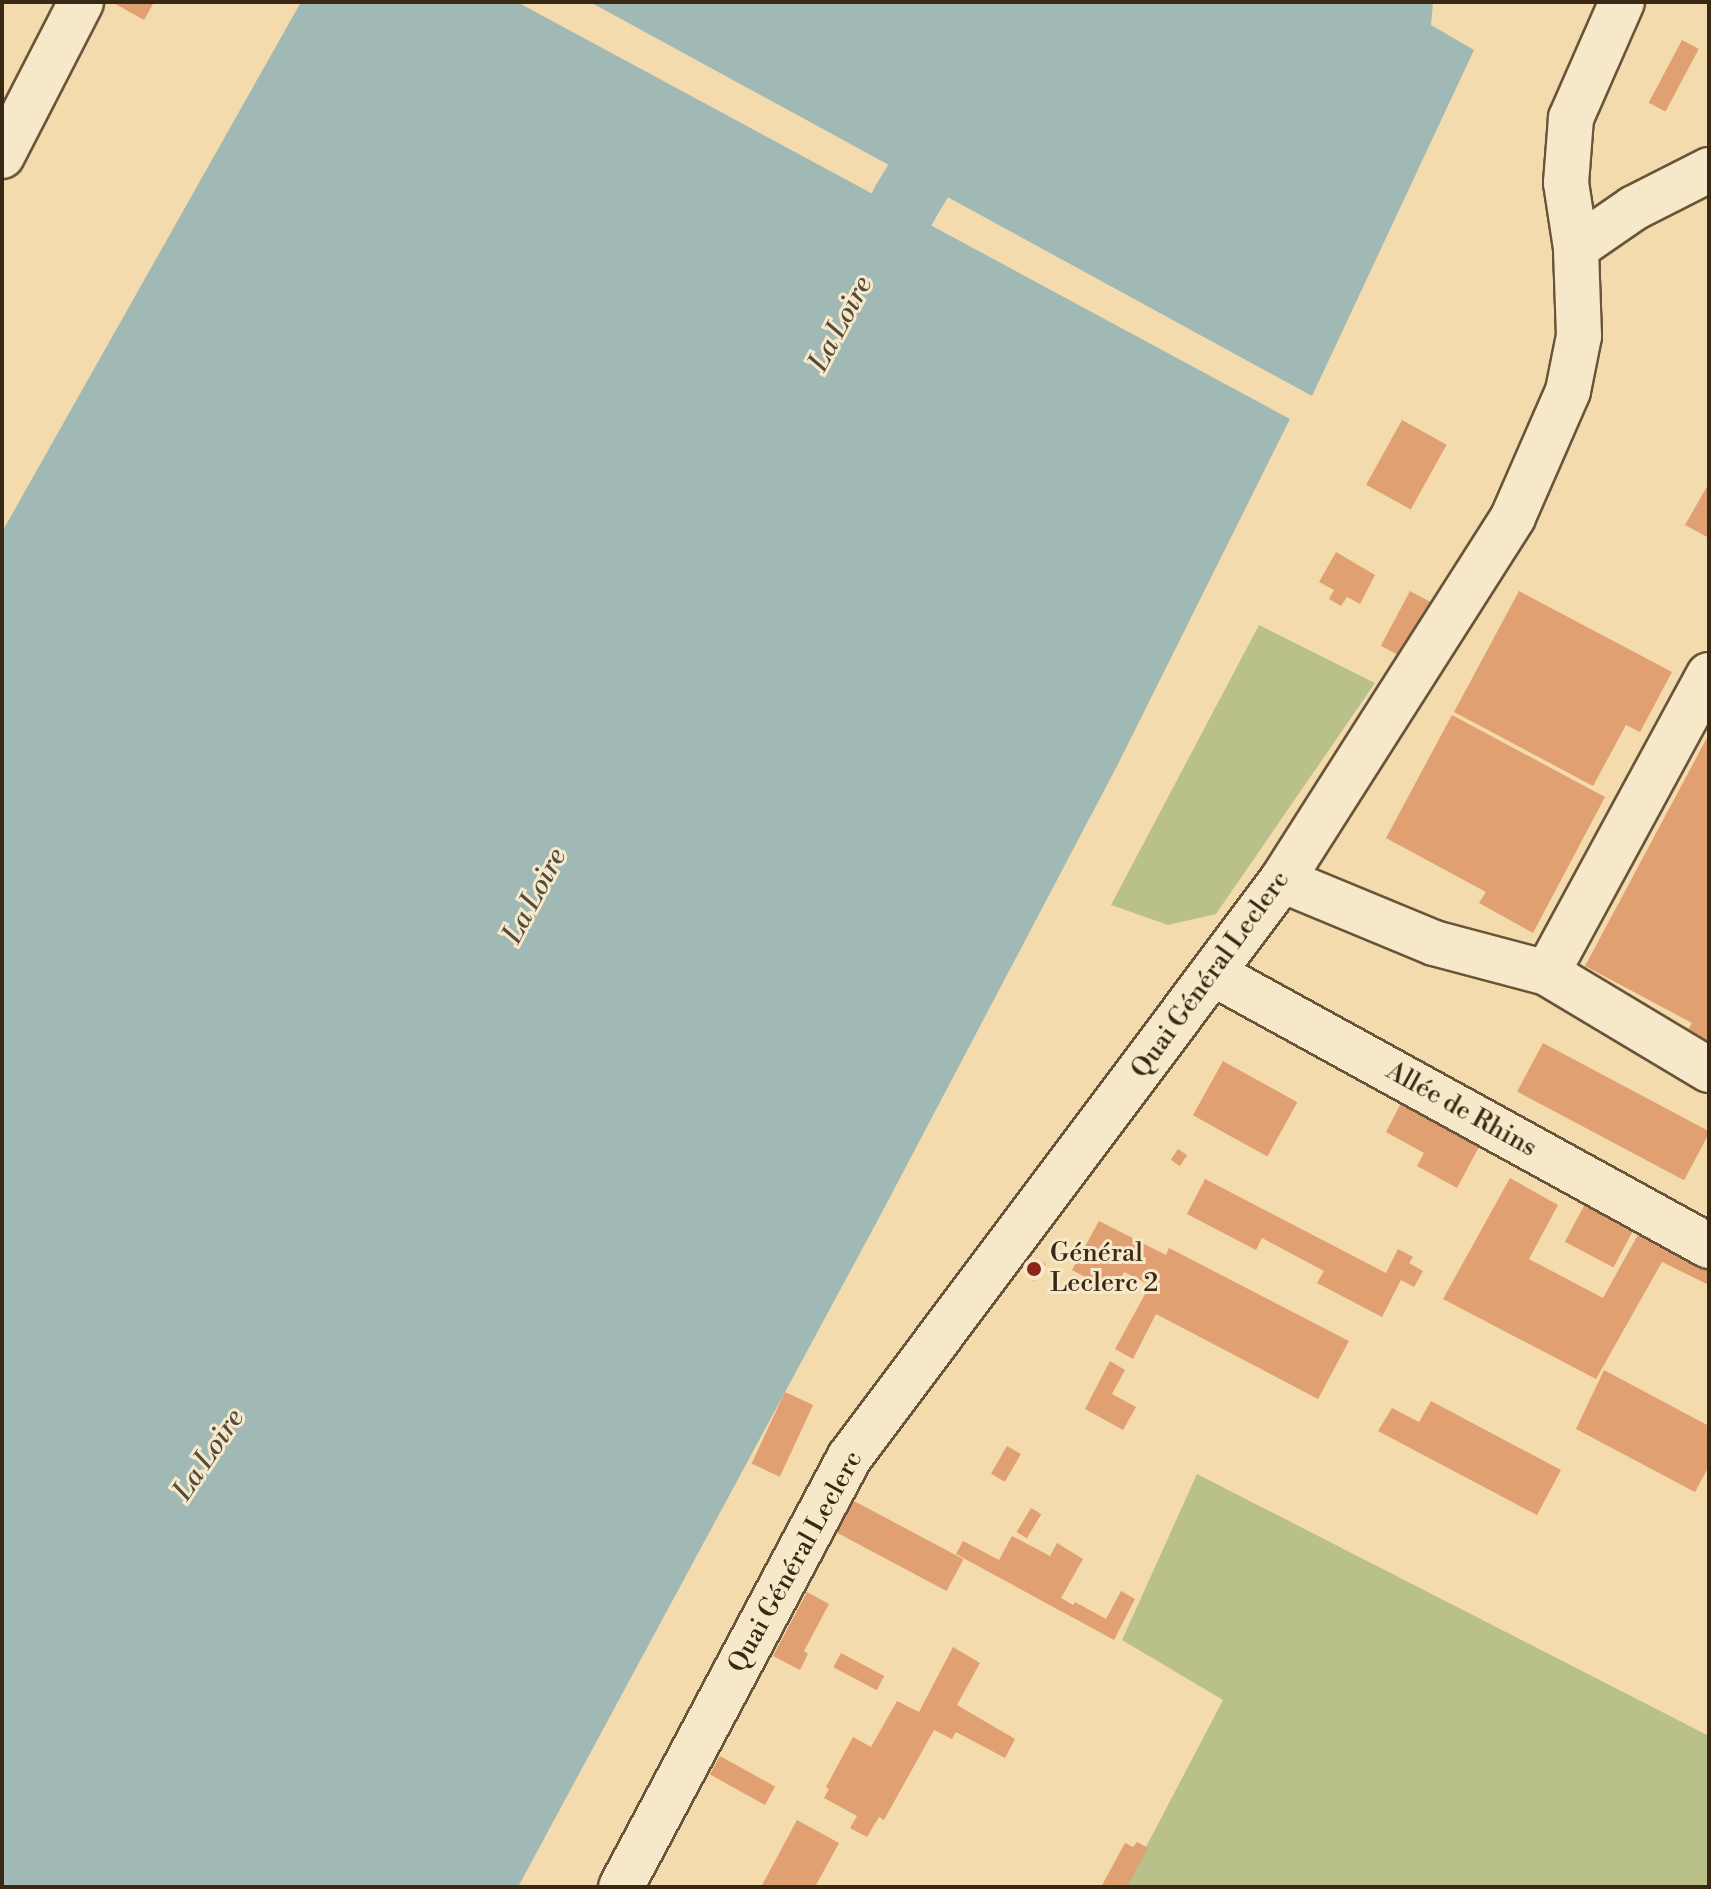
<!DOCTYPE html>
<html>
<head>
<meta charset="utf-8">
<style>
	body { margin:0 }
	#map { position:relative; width:1711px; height:1889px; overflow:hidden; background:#f3dbad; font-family:"Libre Bodoni",serif }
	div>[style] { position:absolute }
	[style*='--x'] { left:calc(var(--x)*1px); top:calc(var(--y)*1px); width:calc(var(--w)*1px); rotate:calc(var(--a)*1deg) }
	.green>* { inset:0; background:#bac08a }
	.water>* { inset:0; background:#a0b9b5 }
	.river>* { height:68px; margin:-34px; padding:0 34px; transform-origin:34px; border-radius:34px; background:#a0b9b5 }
	.building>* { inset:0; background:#e0a072; transform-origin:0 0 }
	.roads { filter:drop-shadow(2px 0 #68553a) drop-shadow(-2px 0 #68553a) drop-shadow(0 2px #68553a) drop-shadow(0 -2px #68553a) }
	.minor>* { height:44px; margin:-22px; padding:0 22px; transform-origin:22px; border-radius:22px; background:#f7e8ca }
	.dots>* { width:22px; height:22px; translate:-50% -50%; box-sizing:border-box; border:4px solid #f7e8ca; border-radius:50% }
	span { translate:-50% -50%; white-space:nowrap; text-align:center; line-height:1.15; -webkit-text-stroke:6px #f7e8ca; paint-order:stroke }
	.street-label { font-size:26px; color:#392813 }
	.poi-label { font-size:26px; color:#392813 }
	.left { translate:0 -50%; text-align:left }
	.water-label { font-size:28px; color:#534c3c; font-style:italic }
	.frame { position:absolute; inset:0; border:4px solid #392813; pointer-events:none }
</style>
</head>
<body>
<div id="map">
	<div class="green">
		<i style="clip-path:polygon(1259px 625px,1375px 683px,1216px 914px,1168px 925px,1111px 905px)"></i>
		<i style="clip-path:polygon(1197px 1474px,1709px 1736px,1709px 1887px,1125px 1887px,1223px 1700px,1122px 1640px)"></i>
	</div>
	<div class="water">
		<i style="clip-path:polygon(301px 2px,517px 2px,1290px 419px,1117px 766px,880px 1216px,518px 1887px,2px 1887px,2px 532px)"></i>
		<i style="clip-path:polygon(590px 2px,1433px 2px,1431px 25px,1474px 50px,1312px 396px)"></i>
	</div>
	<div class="river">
		<i style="--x:858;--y:292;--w:103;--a:-62.2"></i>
		<i style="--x:906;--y:201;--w:232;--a:-58.9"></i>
	</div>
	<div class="building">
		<i style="clip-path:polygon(112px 2px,154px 2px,144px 20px)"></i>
		<i style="left:1682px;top:40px;width:19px;height:71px;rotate:28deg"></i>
		<i style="left:1402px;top:420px;width:51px;height:74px;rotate:29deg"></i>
		<i style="clip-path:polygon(1709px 483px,1709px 538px,1685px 525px)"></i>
		<i style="clip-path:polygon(1336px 552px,1375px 575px,1360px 604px,1347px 597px,1341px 606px,1329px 599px,1334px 590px,1319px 582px)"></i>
		<i style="left:1410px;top:591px;width:27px;height:62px;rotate:28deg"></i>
		<i style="clip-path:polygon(1519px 591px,1672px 672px,1640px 732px,1626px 725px,1593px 786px,1454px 712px)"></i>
		<i style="clip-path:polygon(1452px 715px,1605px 797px,1533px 933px,1479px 903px,1486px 892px,1386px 838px)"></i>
		<i style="clip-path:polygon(1709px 734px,1709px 1062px,1679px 1046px,1692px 1023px,1585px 966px)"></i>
		<i style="left:1543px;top:1043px;width:189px;height:55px;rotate:28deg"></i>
		<i style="left:1223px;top:1061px;width:85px;height:62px;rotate:29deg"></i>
		<i style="clip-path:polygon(1401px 1103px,1480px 1145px,1457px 1188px,1417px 1166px,1424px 1153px,1386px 1132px)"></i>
		<i style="left:1178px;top:1149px;width:11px;height:13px;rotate:34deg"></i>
		<i style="clip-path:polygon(1510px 1178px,1558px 1205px,1529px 1259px,1603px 1298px,1640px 1231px,1709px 1267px,1709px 1285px,1662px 1262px,1596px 1379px,1443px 1299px)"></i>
		<i style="clip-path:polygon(1205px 1179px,1386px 1273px,1398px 1249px,1413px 1257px,1409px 1263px,1423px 1271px,1414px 1287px,1401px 1280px,1382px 1317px,1317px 1283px,1324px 1271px,1262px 1238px,1256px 1250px,1187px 1214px)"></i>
		<i style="left:1586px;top:1202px;width:55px;height:45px;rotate:28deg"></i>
		<i style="clip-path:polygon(1099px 1221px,1166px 1255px,1169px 1248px,1349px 1341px,1318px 1399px,1156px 1314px,1133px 1359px,1115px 1349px,1150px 1285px,1124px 1272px,1114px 1292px,1072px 1270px)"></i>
		<i style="left:1036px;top:1257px;width:12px;height:21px;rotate:35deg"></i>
		<i style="clip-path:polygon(1110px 1361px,1125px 1370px,1112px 1394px,1136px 1407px,1123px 1430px,1085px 1409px)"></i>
		<i style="clip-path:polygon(1604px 1370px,1709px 1426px,1709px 1466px,1695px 1492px,1576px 1429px)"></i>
		<i style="left:785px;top:1392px;width:31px;height:79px;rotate:25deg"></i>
		<i style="clip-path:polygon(1431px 1401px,1561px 1470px,1537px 1515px,1378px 1431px,1392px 1408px,1419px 1422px)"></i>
		<i style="left:1007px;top:1446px;width:16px;height:32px;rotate:30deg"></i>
		<i style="left:854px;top:1501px;width:124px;height:36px;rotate:28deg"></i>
		<i style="left:1031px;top:1508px;width:12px;height:28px;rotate:31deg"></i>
		<i style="clip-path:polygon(1012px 1536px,1050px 1556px,1057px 1543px,1083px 1559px,1061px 1598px,1073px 1605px,1075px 1602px,1106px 1619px,1121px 1591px,1135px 1599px,1114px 1640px,956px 1554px,963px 1541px,999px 1560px)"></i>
		<i style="clip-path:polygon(807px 1592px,829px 1604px,804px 1651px,808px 1654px,800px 1670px,773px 1656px)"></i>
		<i style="clip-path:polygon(953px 1647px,980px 1663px,957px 1705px,1015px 1739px,1005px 1758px,956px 1732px,952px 1739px,934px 1730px,884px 1820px,879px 1817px,867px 1837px,850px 1828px,857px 1816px,824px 1798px,829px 1789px,826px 1787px,853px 1737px,871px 1747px,897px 1701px,919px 1712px)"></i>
		<i style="left:841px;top:1653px;width:49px;height:16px;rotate:28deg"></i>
		<i style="left:720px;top:1756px;width:63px;height:21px;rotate:29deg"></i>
		<i style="clip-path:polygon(797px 1820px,839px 1843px,815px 1887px,761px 1887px)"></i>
		<i style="clip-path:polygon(1137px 1842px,1148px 1848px,1127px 1887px,1101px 1887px,1125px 1843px,1133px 1847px)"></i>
	</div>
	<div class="roads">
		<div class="minor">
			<i style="--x:2;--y:156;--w:173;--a:-62.8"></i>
			<i style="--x:1576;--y:248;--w:70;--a:-34.6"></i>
			<i style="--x:1634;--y:208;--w:84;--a:-26.9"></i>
			<i style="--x:1282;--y:880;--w:165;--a:22.5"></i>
			<i style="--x:1434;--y:943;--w:117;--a:14.9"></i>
			<i style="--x:1547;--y:973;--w:189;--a:30.9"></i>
			<i style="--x:1547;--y:973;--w:339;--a:-61.5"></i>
			<i style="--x:1214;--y:974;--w:565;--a:28.79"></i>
			<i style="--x:621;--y:1887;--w:486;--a:-62"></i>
			<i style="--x:849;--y:1458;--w:722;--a:-53.16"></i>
			<i style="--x:1282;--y:880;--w:430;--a:-57.5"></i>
			<i style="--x:1513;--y:517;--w:137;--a:-66.4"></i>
			<i style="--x:1568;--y:391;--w:56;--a:-78.7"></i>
			<i style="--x:1579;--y:336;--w:88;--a:-92"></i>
			<i style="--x:1576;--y:248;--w:66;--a:-98.7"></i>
			<i style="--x:1566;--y:183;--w:65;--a:-85.6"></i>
			<i style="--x:1571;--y:118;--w:127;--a:-66.3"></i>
		</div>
	</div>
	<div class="dots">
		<i style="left:1034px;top:1269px;background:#8f2418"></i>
	</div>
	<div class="street-label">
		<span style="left:1211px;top:975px;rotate:-54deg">Quai Général Leclerc</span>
		<span style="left:1461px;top:1110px;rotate:29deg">Allée de Rhins</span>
		<span style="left:796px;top:1562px;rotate:-61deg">Quai Général Leclerc</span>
	</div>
	<div class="poi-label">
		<span class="left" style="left:1050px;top:1269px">Général<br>Leclerc 2</span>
	</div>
	<div class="water-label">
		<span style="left:841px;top:324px;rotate:-62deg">La Loire</span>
		<span style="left:535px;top:896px;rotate:-62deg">La Loire</span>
		<span style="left:209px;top:1455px;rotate:-56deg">La Loire</span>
	</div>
	<div class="frame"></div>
</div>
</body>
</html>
